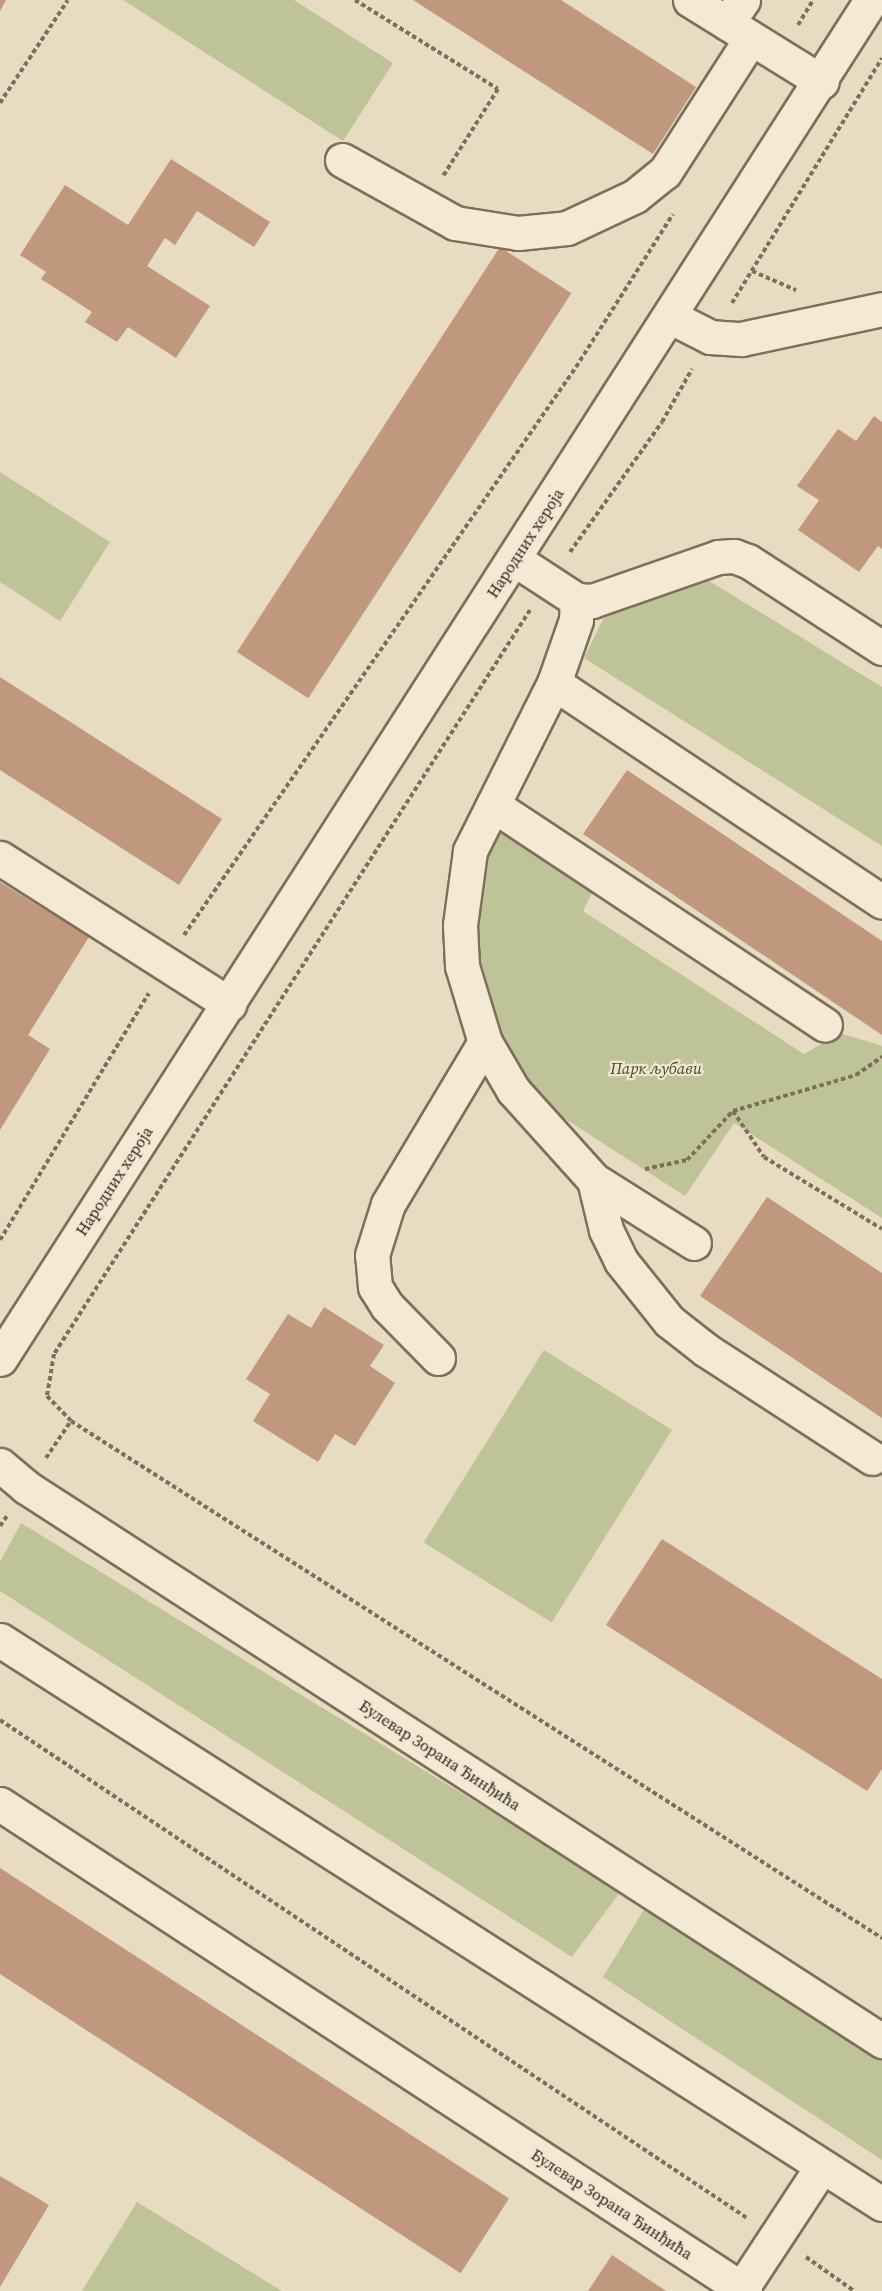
<!DOCTYPE html>
<html>
<head>
<meta charset="utf-8">
<style>
	body { margin:0 }
	#map { position:relative; width:882px; height:2291px; overflow:hidden; background:#e7dcc2; font-family:"Source Serif 4",serif }
	div>[style] { position:absolute }
	[style*='--x'] { left:calc(var(--x)*1px); top:calc(var(--y)*1px); width:calc(var(--w)*1px); rotate:calc(var(--a)*1deg) }
	.green>* { inset:0; background:#bfc398; transform-origin:0 0 }
	.building>* { inset:0; background:#c0987d; transform-origin:0 0 }
	.path>* { height:4px; margin-top:-2px; transform-origin:0; background:repeating-linear-gradient(90deg,#7f6e5c 0 4.5px,transparent 0 7.5px) }
	.roads { filter:drop-shadow(2px 0 #7f6e5c) drop-shadow(-2px 0 #7f6e5c) drop-shadow(0 2px #7f6e5c) drop-shadow(0 -2px #7f6e5c) }
	.minor>* { height:33px; margin:-16.5px; padding:0 16.5px; transform-origin:16.5px; border-radius:16.5px; background:#f3e9d4 }
	span { translate:-50% -50%; white-space:nowrap; text-align:center; line-height:1.15; -webkit-text-stroke:4.5px #f0e6d1; paint-order:stroke }
	.street-label { font-size:16px; color:#30271e }
	.park-label { font-size:16px; color:#424a27; font-style:italic }
</style>
</head>
<body>
<div id="map">
	<div class="green">
		<i style="clip-path:polygon(123px 0,294px 0,393px 63px,343px 141px)"></i>
		<i style="clip-path:polygon(0 472px,110px 542px,60px 621px,0 582px)"></i>
		<i style="clip-path:polygon(706px 579px,882px 687px,882px 846px,584px 658px,606px 613px)"></i>
		<i style="clip-path:polygon(498px 826px,593px 891px,583px 911px,804px 1054px,840px 1033px,882px 1046px,882px 1218px,734px 1123px,685px 1196px,528px 1095px,473px 986px,467px 901px)"></i>
		<i style="left:544px;top:1350px;width:151px;height:227px;rotate:32deg"></i>
		<i style="clip-path:polygon(21px 1523px,621px 1891px,572px 1957px,0 1591px,0 1562px)"></i>
		<i style="clip-path:polygon(645px 1908px,882px 2059px,882px 2160px,603px 1977px)"></i>
		<i style="clip-path:polygon(137px 2202px,282px 2291px,82px 2291px)"></i>
	</div>
	<div class="building">
		<i style="clip-path:polygon(0 0,6px 0,0 11px)"></i>
		<i style="clip-path:polygon(413px 0,561px 0,696px 87px,653px 154px)"></i>
		<i style="clip-path:polygon(171px 159px,270px 222px,254px 247px,197px 211px,175px 245px,165px 238px,147px 266px,210px 306px,176px 358px,128px 327px,117px 342px,85px 322px,92px 312px,41px 279px,46px 272px,20px 255px,65px 185px,128px 225px)"></i>
		<i style="left:500px;top:247px;width:85px;height:483px;rotate:33deg"></i>
		<i style="clip-path:polygon(874px 416px,882px 422px,882px 549px,878px 546px,859px 572px,798px 530px,819px 500px,797px 486px,838px 429px,856px 441px)"></i>
		<i style="clip-path:polygon(0 677px,222px 819px,179px 885px,0 770px)"></i>
		<i style="clip-path:polygon(627px 770px,882px 941px,882px 1035px,583px 834px)"></i>
		<i style="clip-path:polygon(0 882px,89px 937px,28px 1035px,50px 1049px,0 1130px)"></i>
		<i style="clip-path:polygon(767px 1197px,882px 1273px,882px 1418px,700px 1296px)"></i>
		<i style="clip-path:polygon(324px 1307px,384px 1345px,370px 1366px,395px 1383px,355px 1446px,335px 1434px,318px 1462px,253px 1421px,270px 1394px,246px 1379px,288px 1314px,311px 1328px)"></i>
		<i style="clip-path:polygon(662px 1539px,882px 1679px,882px 1769px,867px 1791px,606px 1625px)"></i>
		<i style="left:0;top:1868px;width:607px;height:89px;rotate:33deg"></i>
		<i style="clip-path:polygon(0 2176px,49px 2205px,0 2287px)"></i>
		<i style="clip-path:polygon(612px 2255px,666px 2291px,588px 2291px)"></i>
	</div>
	<div class="path">
		<i style="--x:355;--y:0;--w:168;--a:31.9"></i>
		<i style="--x:498;--y:89;--w:103;--a:122.3"></i>
		<i style="--x:798;--y:25;--w:29;--a:-59"></i>
		<i style="--x:0;--y:103;--w:123;--a:-56.6"></i>
		<i style="--x:752;--y:271;--w:48;--a:23.4"></i>
		<i style="--x:732;--y:303;--w:287;--a:-58.5"></i>
		<i style="--x:570;--y:552;--w:159;--a:-54.7"></i>
		<i style="--x:662;--y:422;--w:61;--a:-60.5"></i>
		<i style="--x:530;--y:610;--w:883;--a:122.61"></i>
		<i style="--x:54;--y:1354;--w:43;--a:99.5"></i>
		<i style="--x:47;--y:1396;--w:35;--a:46"></i>
		<i style="--x:71;--y:1421;--w:962;--a:32.52"></i>
		<i style="--x:184;--y:935;--w:690;--a:-55.39"></i>
		<i style="--x:576;--y:367;--w:181;--a:-57.6"></i>
		<i style="--x:733;--y:1111;--w:55;--a:56"></i>
		<i style="--x:764;--y:1157;--w:138;--a:31.4"></i>
		<i style="--x:645;--y:1169;--w:43;--a:-12.1"></i>
		<i style="--x:687;--y:1160;--w:67;--a:-46.8"></i>
		<i style="--x:733;--y:1111;--w:128;--a:-16.3"></i>
		<i style="--x:856;--y:1075;--w:32;--a:-35"></i>
		<i style="--x:0;--y:1240;--w:288;--a:-58.9"></i>
		<i style="--x:46;--y:1458;--w:45;--a:-56"></i>
		<i style="--x:0;--y:1526;--w:12;--a:-55"></i>
		<i style="--x:0;--y:1720;--w:898;--a:33.69"></i>
		<i style="--x:806;--y:2257;--w:59;--a:35.3"></i>
	</div>
	<div class="roads">
		<div class="minor">
			<i style="--x:690;--y:0;--w:155;--a:31.8"></i>
			<i style="--x:727;--y:23;--w:28;--a:-55"></i>
			<i style="--x:342;--y:160;--w:129;--a:29.1"></i>
			<i style="--x:455;--y:223;--w:64;--a:9"></i>
			<i style="--x:518;--y:233;--w:49;--a:-5.8"></i>
			<i style="--x:567;--y:228;--w:75;--a:-25.2"></i>
			<i style="--x:635;--y:196;--w:38;--a:-39"></i>
			<i style="--x:665;--y:172;--w:159;--a:-57.3"></i>
			<i style="--x:671;--y:317;--w:44;--a:27.1"></i>
			<i style="--x:710;--y:337;--w:31;--a:4"></i>
			<i style="--x:741;--y:339;--w:144;--a:-12"></i>
			<i style="--x:514;--y:559;--w:75;--a:33.1"></i>
			<i style="--x:577;--y:600;--w:20;--a:93"></i>
			<i style="--x:576;--y:620;--w:67;--a:109.2"></i>
			<i style="--x:554;--y:683;--w:188;--a:116.6"></i>
			<i style="--x:470;--y:851;--w:75;--a:97.7"></i>
			<i style="--x:460;--y:925;--w:41;--a:87.2"></i>
			<i style="--x:462;--y:966;--w:79;--a:73.2"></i>
			<i style="--x:485;--y:1042;--w:56;--a:59.7"></i>
			<i style="--x:513;--y:1090;--w:121;--a:48"></i>
			<i style="--x:594;--y:1180;--w:51;--a:76.5"></i>
			<i style="--x:606;--y:1230;--w:34;--a:64"></i>
			<i style="--x:621;--y:1261;--w:77;--a:51.3"></i>
			<i style="--x:669;--y:1321;--w:47;--a:38.1"></i>
			<i style="--x:706;--y:1350;--w:198;--a:33"></i>
			<i style="--x:577;--y:600;--w:15;--a:4"></i>
			<i style="--x:592;--y:601;--w:133;--a:-19.2"></i>
			<i style="--x:718;--y:557;--w:16;--a:-4"></i>
			<i style="--x:734;--y:556;--w:15;--a:20"></i>
			<i style="--x:748;--y:561;--w:160;--a:33"></i>
			<i style="--x:554;--y:683;--w:394;--a:33.7"></i>
			<i style="--x:493;--y:805;--w:398;--a:33.5"></i>
			<i style="--x:0;--y:858;--w:272;--a:32.5"></i>
			<i style="--x:594;--y:1180;--w:118;--a:32.2"></i>
			<i style="--x:438;--y:1358;--w:73;--a:-134.4"></i>
			<i style="--x:387;--y:1306;--w:22;--a:-122"></i>
			<i style="--x:375;--y:1287;--w:32;--a:-95"></i>
			<i style="--x:372;--y:1255;--w:53;--a:-72.6"></i>
			<i style="--x:388;--y:1204;--w:189;--a:-59.1"></i>
			<i style="--x:0;--y:1359;--w:1614;--a:-57.34"></i>
			<i style="--x:0;--y:1465;--w:34;--a:40"></i>
			<i style="--x:26;--y:1487;--w:1020;--a:32.91"></i>
			<i style="--x:0;--y:1640;--w:1047;--a:32.6"></i>
			<i style="--x:0;--y:1804;--w:890;--a:33.17"></i>
			<i style="--x:740;--y:2291;--w:149;--a:-56.7"></i>
		</div>
	</div>
	<div class="street-label">
		<span style="left:525px;top:543px;rotate:-57deg">Народних хероја</span>
		<span style="left:114px;top:1181px;rotate:-57deg">Народних хероја</span>
		<span style="left:440px;top:1755px;rotate:33deg">Булевар Зорана Ђинђића</span>
		<span style="left:612px;top:2204px;rotate:33deg">Булевар Зорана Ђинђића</span>
	</div>
	<div class="park-label">
		<span style="left:656px;top:1068px">Парк љубави</span>
	</div>
</div>
</body>
</html>
